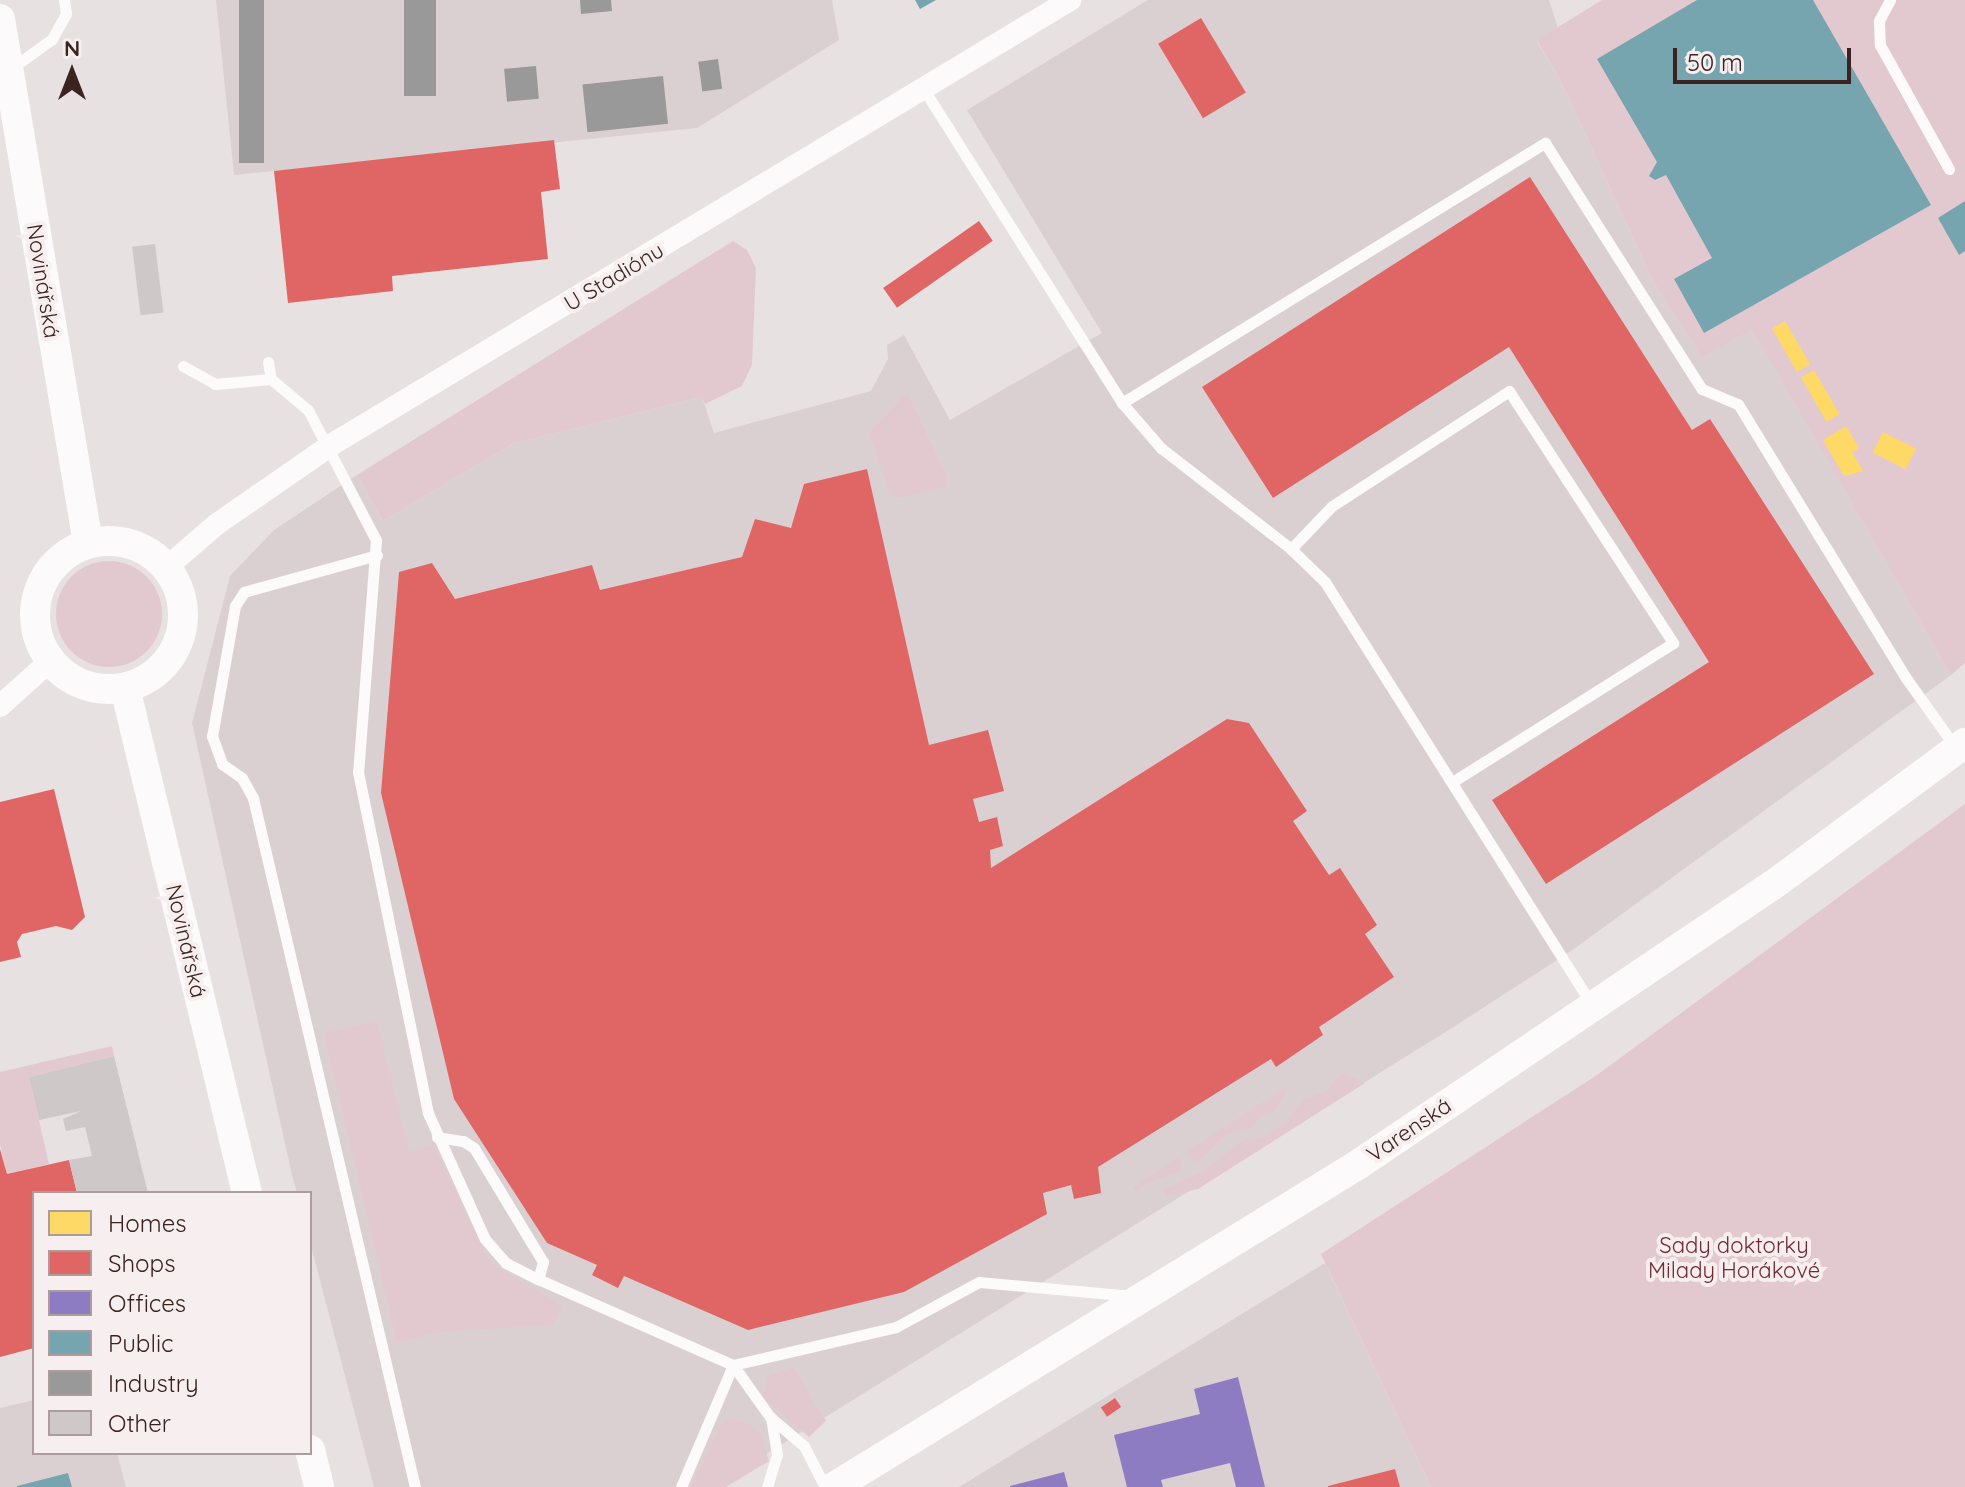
<!DOCTYPE html>
<html>
<head>
<meta charset="utf-8">
<style>
	body { margin:0 }
	#map { position:relative; width:1965px; height:1487px; overflow:hidden; background:#e8e1e1; font-family:Quicksand,sans-serif }
	div>[style] { position:absolute }
	[style*='--x'] { left:calc(var(--x)*1px); top:calc(var(--y)*1px); width:calc(var(--w)*1px); rotate:calc(var(--a)*1deg) }
	.built>* { inset:0; background:#dbd0d1 }
	.green>* { inset:0; background:#e2c9cf }
	.round { border-radius:50% }
	.homes>* { inset:0; background:#ffd966; transform-origin:0 0 }
	.shops>* { inset:0; background:#e06666; transform-origin:0 0 }
	.offices>* { inset:0; background:#8e7cc3 }
	.public>* { inset:0; background:#76a5af }
	.industry>* { inset:0; background:#999; transform-origin:0 0 }
	.building>* { inset:0; background:#cfc8c8; transform-origin:0 0 }
	.lane>* { height:11px; margin:-5.5px; padding:0 5.5px; transform-origin:5.5px; border-radius:5.5px; background:#fcfafa }
	.street>* { height:22px; margin:-11px; padding:0 11px; transform-origin:11px; border-radius:11px; background:#fcfafa }
	.secondary>* { height:30px; margin:-15px; padding:0 15px; transform-origin:15px; border-radius:15px; background:#fcfafa }
	.secondary>.ring { margin:-15px; padding:0; box-sizing:content-box; background:none; border:30px solid #fcfafa; border-radius:50% }
	span { translate:-50% -50%; white-space:nowrap; text-align:center; line-height:1.15; -webkit-text-stroke:8px #f7efef; paint-order:stroke }
	.street-label { font-size:22px; color:#3b231f }
	.park-label { font-size:22px; color:#742735 }
	.legend { position:absolute; left:32px; top:1191px; width:280px; height:264px; box-sizing:border-box; background:#f7efef; border:2px solid #ac9d9c; margin:0; padding:10px 14px; list-style:none; font-size:24px; color:#3b231f }
	.legend li { display:flex; align-items:center; gap:16px; height:40px }
	.legend b { width:40px; border:2px solid #ac9d9c }
	.north { position:absolute; left:32px; top:32px; width:80px; height:80px; -webkit-text-stroke:6px #f7efef; paint-order:stroke; rotate:0deg; font-size:22px; font-weight:700; line-height:32px; text-align:center; color:#3b231f }
	.north::after { content:''; display:block; margin:auto; width:28px; height:36px; background:#3b231f; clip-path:polygon(50% 0,100% 100%,50% 72%,0 100%) }
	.scale { position:absolute; left:1673px; top:48px; width:178px; height:36px; box-sizing:border-box; border:4px solid #3b231f; border-top:0; padding-left:10px; font-size:24px; line-height:28px; white-space:nowrap; color:#3b231f; -webkit-text-stroke:6px #f7efef; paint-order:stroke }
</style>
</head>
<body>
<div id="map">
	<div class="built">
		<i style="clip-path:polygon(216px 0,832px 0,839px 40px,697px 128px,234px 175px)"></i>
		<i style="clip-path:polygon(1148px 0,1549px 0,1558px 28px,1537px 41px,1564px 88px,1653px 281px,1702px 356px,1752px 328px,1951px 675px,1571px 951px,1452px 1028px,713px 1487px,374px 1487px,310px 1242px,310px 1193px,297px 1193px,292px 1175px,192px 723px,230px 576px,274px 530px,357px 475px,383px 521px,512px 444px,702px 397px,714px 433px,871px 391px,888px 359px,887px 345px,904px 335px,950px 420px,1102px 333px,967px 110px)"></i>
		<i style="clip-path:polygon(1325px 1263px,1431px 1487px,959px 1487px)"></i>
		<i style="clip-path:polygon(34px 1400px,34px 1453px,117px 1453px,126px 1487px,0 1487px,0 1408px)"></i>
	</div>
	<div class="green">
		<i style="clip-path:polygon(1602px 0,1965px 0,1965px 663px,1951px 675px,1752px 329px,1702px 357px,1653px 281px,1564px 88px,1537px 40px)"></i>
		<i style="clip-path:polygon(733px 241px,747px 250px,756px 268px,752px 365px,742px 386px,705px 404px,702px 397px,512px 444px,383px 521px,357px 475px)"></i>
		<i style="clip-path:polygon(907px 393px,947px 477px,946px 486px,901px 498px,891px 496px,869px 433px)"></i>
		<i class="round" style="left:56px;top:561px;width:106px;height:106px"></i>
		<i style="clip-path:polygon(1965px 804px,1965px 1487px,1431px 1487px,1321px 1254px,1597px 1075px)"></i>
		<i style="clip-path:polygon(377px 1021px,409px 1152px,433px 1144px,490px 1263px,563px 1306px,552px 1325px,442px 1332px,397px 1342px,324px 1033px)"></i>
		<i style="clip-path:polygon(112px 1046px,114px 1056px,29px 1077px,49px 1164px,7px 1174px,0 1144px,0 1072px)"></i>
		<i style="clip-path:polygon(1342px 1072px,1365px 1083px,1198px 1189px,1166px 1196px,1164px 1189px,1204px 1171px,1243px 1140px,1262px 1137px,1286px 1122px,1303px 1100px,1327px 1091px)"></i>
		<i style="clip-path:polygon(1290px 1084px,1275px 1111px,1260px 1116px,1253px 1127px,1226px 1135px,1197px 1163px,1184px 1154px)"></i>
		<i style="clip-path:polygon(1180px 1156px,1182px 1170px,1142px 1186px,1138px 1193px,1133px 1187px)"></i>
		<i style="clip-path:polygon(793px 1367px,826px 1421px,809px 1437px,763px 1398px,768px 1376px)"></i>
		<i style="clip-path:polygon(730px 1418px,751px 1425px,761px 1435px,769px 1461px,726px 1487px,691px 1487px,721px 1424px)"></i>
	</div>
	<div class="homes">
		<i style="left:1785px;top:321px;width:50px;height:15px;rotate:60deg"></i>
		<i style="left:1814px;top:370px;width:51px;height:15px;rotate:60deg"></i>
		<i style="clip-path:polygon(1846px 426px,1859px 448px,1852px 452px,1863px 471px,1844px 476px,1823px 440px)"></i>
		<i style="left:1883px;top:432px;width:37px;height:23px;rotate:27deg"></i>
	</div>
	<div class="shops">
		<i style="left:1201px;top:18px;width:87px;height:50px;rotate:59deg"></i>
		<i style="clip-path:polygon(554px 140px,560px 189px,541px 192px,548px 259px,392px 276px,393px 291px,288px 303px,274px 171px)"></i>
		<i style="clip-path:polygon(1530px 177px,1692px 430px,1710px 419px,1874px 674px,1546px 884px,1492px 800px,1709px 662px,1509px 347px,1273px 498px,1202px 387px)"></i>
		<i style="left:979px;top:221px;width:24px;height:117px;rotate:55deg"></i>
		<i style="clip-path:polygon(867px 469px,929px 745px,988px 730px,1004px 791px,973px 799px,979px 822px,997px 817px,1003px 846px,990px 850px,991px 868px,1227px 719px,1249px 723px,1307px 811px,1293px 821px,1329px 875px,1340px 868px,1377px 925px,1365px 934px,1394px 977px,1319px 1027px,1323px 1035px,1276px 1067px,1271px 1059px,1098px 1167px,1101px 1193px,1074px 1199px,1071px 1185px,1043px 1193px,1047px 1214px,904px 1292px,748px 1330px,624px 1276px,618px 1288px,592px 1275px,597px 1265px,547px 1243px,454px 1099px,381px 793px,399px 572px,432px 563px,455px 599px,592px 565px,600px 590px,742px 557px,755px 519px,791px 528px,804px 484px)"></i>
		<i style="clip-path:polygon(54px 789px,85px 917px,72px 930px,56px 926px,22px 934px,17px 942px,21px 957px,0 962px,0 802px)"></i>
		<i style="clip-path:polygon(0 1149px,7px 1174px,69px 1160px,77px 1193px,34px 1193px,34px 1348px,0 1357px)"></i>
		<i style="left:1115px;top:1398px;width:11px;height:17px;rotate:56deg"></i>
		<i style="clip-path:polygon(1395px 1469px,1400px 1487px,1328px 1487px,1328px 1486px)"></i>
	</div>
	<div class="offices">
		<i style="clip-path:polygon(1238px 1377px,1265px 1487px,1236px 1487px,1230px 1463px,1161px 1480px,1163px 1487px,1127px 1487px,1114px 1435px,1200px 1414px,1194px 1389px)"></i>
		<i style="clip-path:polygon(1064px 1472px,1068px 1487px,1010px 1487px,1010px 1486px)"></i>
	</div>
	<div class="public">
		<i style="clip-path:polygon(915px 0,936px 0,920px 9px)"></i>
		<i style="clip-path:polygon(1697px 0,1813px 0,1931px 205px,1704px 333px,1674px 279px,1712px 258px,1666px 175px,1655px 180px,1649px 176px,1657px 162px,1597px 59px)"></i>
		<i style="clip-path:polygon(1965px 201px,1965px 251px,1959px 255px,1938px 218px)"></i>
		<i style="clip-path:polygon(68px 1473px,72px 1487px,17px 1487px,17px 1486px)"></i>
	</div>
	<div class="industry">
		<i style="left:239px;top:0;width:25px;height:163px"></i>
		<i style="left:404px;top:0;width:32px;height:96px"></i>
		<i style="clip-path:polygon(580px 0,611px 0,612px 11px,581px 14px)"></i>
		<i style="left:718px;top:59px;width:30px;height:20px;rotate:82deg"></i>
		<i style="left:536px;top:66px;width:33px;height:32px;rotate:85deg"></i>
		<i style="left:663px;top:76px;width:48px;height:81px;rotate:84deg"></i>
	</div>
	<div class="building">
		<i style="left:155px;top:244px;width:69px;height:23px;rotate:83deg"></i>
		<i style="clip-path:polygon(114px 1056px,148px 1193px,77px 1193px,69px 1160px,92px 1156px,85px 1127px,66px 1131px,63px 1119px,81px 1111px,39px 1120px,29px 1077px)"></i>
	</div>
	<div class="lane">
		<i style="--x:1890;--y:0;--w:24;--a:118"></i>
		<i style="--x:1879;--y:21;--w:24;--a:88"></i>
		<i style="--x:1880;--y:45;--w:142;--a:60.9"></i>
		<i style="--x:12;--y:68;--w:49;--a:-35.9"></i>
		<i style="--x:52;--y:39;--w:29;--a:-61"></i>
		<i style="--x:66;--y:14;--w:14;--a:-98"></i>
		<i style="--x:923;--y:88;--w:373;--a:57.7"></i>
		<i style="--x:1122;--y:403;--w:60;--a:49.1"></i>
		<i style="--x:1161;--y:448;--w:165;--a:37.8"></i>
		<i style="--x:1291;--y:549;--w:47;--a:44.1"></i>
		<i style="--x:1325;--y:582;--w:500;--a:57.74"></i>
		<i style="--x:268;--y:362;--w:17;--a:80"></i>
		<i style="--x:183;--y:366;--w:37;--a:29"></i>
		<i style="--x:215;--y:384;--w:56;--a:-5.1"></i>
		<i style="--x:271;--y:379;--w:48;--a:40"></i>
		<i style="--x:308;--y:410;--w:147;--a:62.4"></i>
		<i style="--x:376;--y:540;--w:233;--a:94.4"></i>
		<i style="--x:358;--y:772;--w:348;--a:78.4"></i>
		<i style="--x:428;--y:1113;--w:138;--a:65.7"></i>
		<i style="--x:485;--y:1239;--w:32;--a:49"></i>
		<i style="--x:506;--y:1263;--w:36;--a:27"></i>
		<i style="--x:538;--y:1279;--w:213;--a:23.8"></i>
		<i style="--x:733;--y:1365;--w:64;--a:54.6"></i>
		<i style="--x:770;--y:1417;--w:45;--a:40.5"></i>
		<i style="--x:804;--y:1446;--w:46;--a:62.9"></i>
		<i style="--x:1122;--y:403;--w:497;--a:-31.6"></i>
		<i style="--x:1545;--y:143;--w:292;--a:57.5"></i>
		<i style="--x:1702;--y:389;--w:39;--a:23"></i>
		<i style="--x:1738;--y:404;--w:321;--a:58.5"></i>
		<i style="--x:1906;--y:678;--w:86;--a:54.5"></i>
		<i style="--x:1291;--y:549;--w:59;--a:-46.4"></i>
		<i style="--x:1332;--y:506;--w:211;--a:-33"></i>
		<i style="--x:1509;--y:391;--w:301;--a:56.9"></i>
		<i style="--x:1673;--y:643;--w:261;--a:147.8"></i>
		<i style="--x:377;--y:555;--w:138;--a:164.5"></i>
		<i style="--x:244;--y:592;--w:17;--a:123"></i>
		<i style="--x:235;--y:606;--w:132;--a:100"></i>
		<i style="--x:212;--y:736;--w:30;--a:70"></i>
		<i style="--x:222;--y:764;--w:24;--a:35"></i>
		<i style="--x:242;--y:778;--w:23;--a:61"></i>
		<i style="--x:253;--y:798;--w:708;--a:76.77"></i>
		<i style="--x:437;--y:1137;--w:26;--a:9"></i>
		<i style="--x:463;--y:1141;--w:13;--a:32"></i>
		<i style="--x:474;--y:1148;--w:133;--a:58.8"></i>
		<i style="--x:543;--y:1262;--w:18;--a:106"></i>
		<i style="--x:733;--y:1365;--w:167;--a:-13.1"></i>
		<i style="--x:896;--y:1327;--w:94;--a:-28.5"></i>
		<i style="--x:979;--y:1282;--w:154;--a:5.2"></i>
		<i style="--x:681;--y:1487;--w:133;--a:-66.9"></i>
		<i style="--x:767;--y:1487;--w:34;--a:-73"></i>
		<i style="--x:777;--y:1455;--w:38;--a:-99"></i>
	</div>
	<div class="street">
		<i style="--x:167;--y:567;--w:66;--a:-40.7"></i>
		<i style="--x:217;--y:524;--w:139;--a:-34.7"></i>
		<i style="--x:331;--y:445;--w:863;--a:-31.05"></i>
		<i style="--x:0;--y:706;--w:67;--a:-42"></i>
	</div>
	<div class="secondary">
		<i style="--x:0;--y:19;--w:531;--a:80.47"></i>
		<i class="ring" style="left:35px;top:541px;width:118px;height:118px"></i>
		<i style="--x:125;--y:688;--w:520;--a:76.42"></i>
		<i style="--x:310;--y:1450;--w:38;--a:76"></i>
		<i style="--x:834;--y:1487;--w:616;--a:-31.6"></i>
		<i style="--x:1359;--y:1164;--w:499;--a:-34"></i>
		<i style="--x:1773;--y:885;--w:239;--a:-36.5"></i>
	</div>
	<div class="street-label">
		<span style="left:614px;top:277px;rotate:-31deg">U Stadiónu</span>
		<span style="left:43px;top:281px;rotate:81deg">Novinářská</span>
		<span style="left:186px;top:941px;rotate:77deg">Novinářská</span>
		<span style="left:1409px;top:1130px;rotate:-34deg">Varenská</span>
	</div>
	<div class="park-label">
		<span style="left:1734px;top:1258px">Sady doktorky<br>Milady Horákové</span>
	</div>
	<ul class="legend">
	<li><b style="height:22px;background:#ffd966"></b>Homes</li>
	<li><b style="height:22px;background:#e06666"></b>Shops</li>
	<li><b style="height:22px;background:#8e7cc3"></b>Offices</li>
	<li><b style="height:22px;background:#76a5af"></b>Public</li>
	<li><b style="height:22px;background:#999"></b>Industry</li>
	<li><b style="height:22px;background:#cfc8c8"></b>Other</li>
	</ul>
	<div class="north">N</div>
	<div class="scale">50 m</div>
</div>
</body>
</html>
